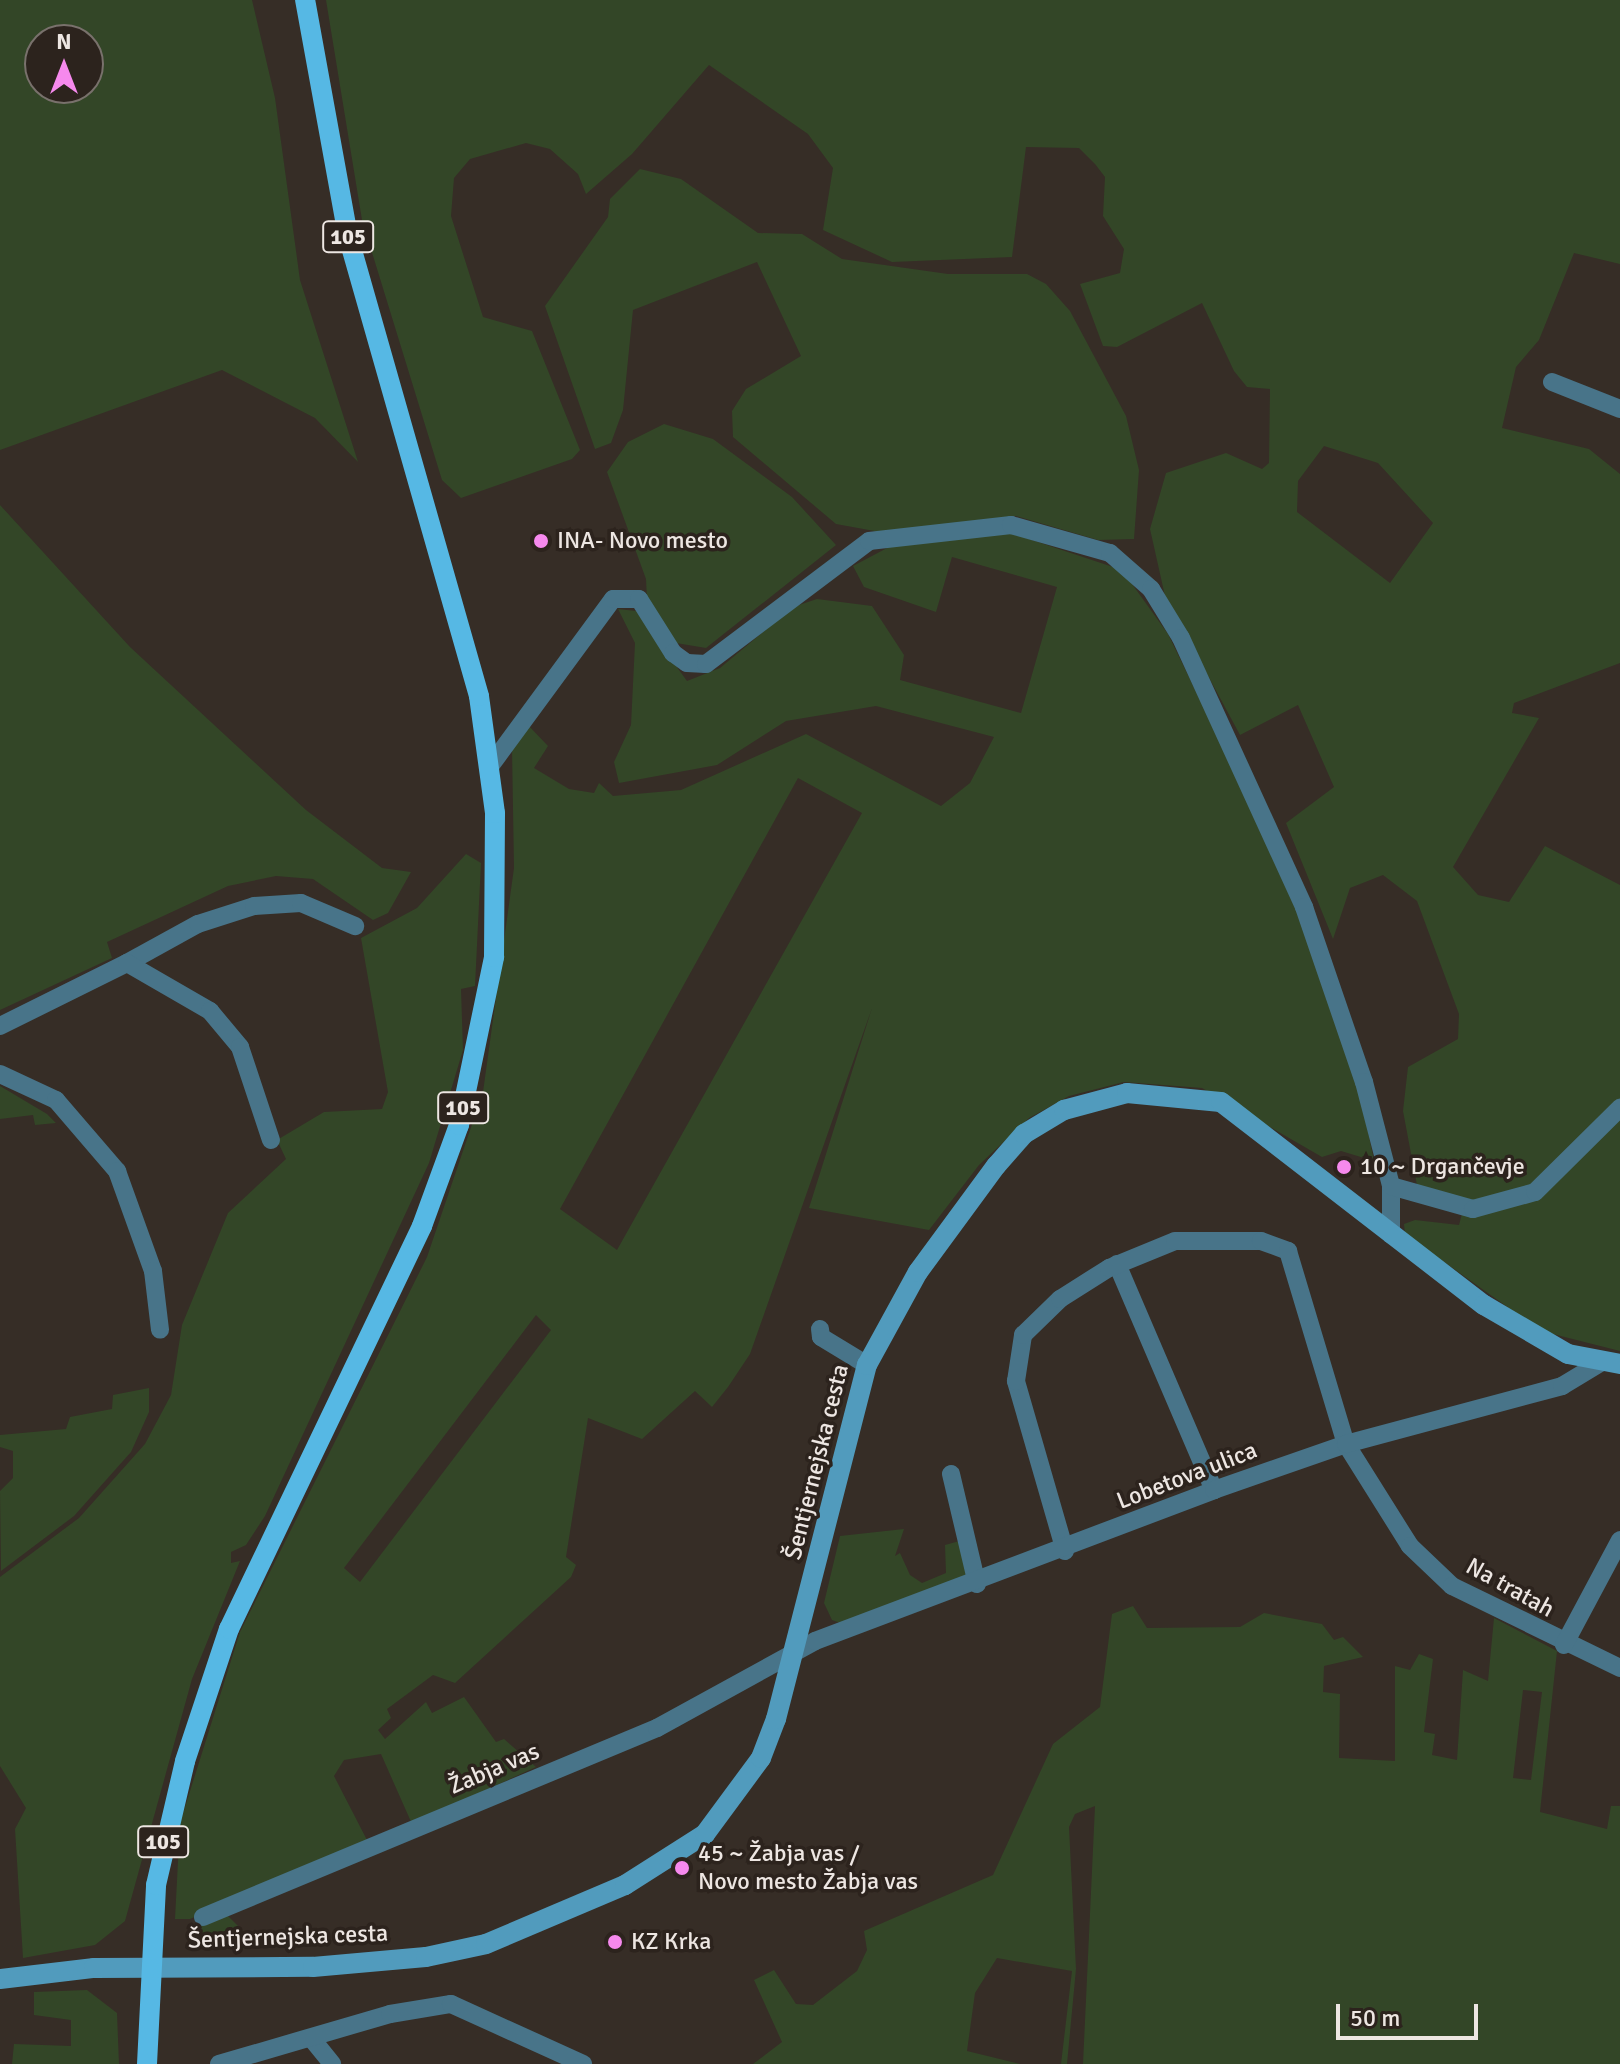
<!DOCTYPE html>
<html>
<head>
<meta charset="utf-8">
<style>
	body { margin:0 }
	#map { position:relative; width:1620px; height:2064px; overflow:hidden; background:#362d26; font-family:Signika,sans-serif }
	div>[style] { position:absolute }
	[style*='--x'] { left:calc(var(--x)*1px); top:calc(var(--y)*1px); width:calc(var(--w)*1px); rotate:calc(var(--a)*1deg) }
	.green>* { inset:0; background:#334627 }
	.minor>* { height:18px; margin:-9px; padding:0 9px; transform-origin:9px; border-radius:9px; background:#487489 }
	.secondary>* { height:20px; margin:-10px; padding:0 10px; transform-origin:10px; border-radius:10px; background:#519bbd }
	.primary>* { height:20px; margin:-10px; padding:0 10px; transform-origin:10px; border-radius:10px; background:#56b8e4 }
	.dots>* { width:22px; height:22px; translate:-50% -50%; box-sizing:border-box; border:4px solid #2c231d; border-radius:50% }
	span { translate:-50% -50%; white-space:nowrap; text-align:center; line-height:1.15; -webkit-text-stroke:7px #2c231d; paint-order:stroke }
	.shield-label span { padding:2px 6px; background:#2c231d; border:2px solid; border-radius:6px; -webkit-text-stroke-width:0 }
	.shield-label { font-size:22px; color:#ede6e2; font-weight:700 }
	.poi-label { font-size:24px; color:#ede6e2 }
	.left { translate:0 -50%; text-align:left }
	.street-label { font-size:24px; color:#ede6e2 }
	.north { position:absolute; left:24px; top:24px; width:80px; height:80px; box-sizing:border-box; background:#2c231d; border:2px solid #79716c; border-radius:50%; rotate:0deg; font-size:22px; font-weight:700; line-height:32px; text-align:center; color:#ede6e2 }
	.north::after { content:''; display:block; margin:auto; width:28px; height:36px; background:#f689ed; clip-path:polygon(50% 0,100% 100%,50% 72%,0 100%) }
	.scale { position:absolute; left:1336px; top:2004px; width:142px; height:36px; box-sizing:border-box; border:4px solid #ede6e2; border-top:0; padding-left:10px; font-size:24px; line-height:28px; white-space:nowrap; color:#ede6e2; -webkit-text-stroke:6px #2c231d; paint-order:stroke }
</style>
</head>
<body>
<div id="map">
	<div class="green">
		<i style="clip-path:polygon(evenodd,0 0,252px 0,275px 98px,300px 280px,358px 462px,315px 418px,222px 370px,0 450px,0 0,88px 40px,88px 88px,40px 88px,40px 40px,88px 40px)"></i>
		<i style="clip-path:polygon(evenodd,326px 0,1620px 0,1620px 264px,1574px 253px,1539px 340px,1516px 367px,1502px 428px,1589px 449px,1620px 474px,1620px 663px,1514px 703px,1512px 713px,1539px 718px,1453px 867px,1478px 895px,1509px 902px,1545px 846px,1620px 885px,1620px 1351px,1541px 1331px,1405px 1234px,1404px 1224px,1415px 1220px,1459px 1225px,1464px 1206px,1419px 1196px,1403px 1111px,1408px 1067px,1458px 1039px,1459px 1014px,1417px 901px,1383px 875px,1350px 888px,1333px 939px,1286px 823px,1334px 787px,1298px 705px,1240px 735px,1165px 596px,1150px 529px,1166px 473px,1226px 453px,1262px 469px,1269px 463px,1270px 389px,1247px 387px,1234px 371px,1202px 303px,1117px 347px,1103px 346px,1080px 284px,1120px 273px,1124px 249px,1103px 216px,1105px 177px,1095px 164px,1079px 148px,1026px 147px,1012px 257px,892px 262px,823px 230px,833px 168px,808px 134px,709px 65px,632px 154px,586px 194px,578px 174px,550px 149px,526px 143px,470px 159px,454px 178px,451px 216px,483px 317px,532px 331px,580px 450px,572px 459px,461px 498px,442px 480px,362px 220px,326px 0,1324px 446px,1378px 463px,1433px 523px,1390px 583px,1297px 512px,1298px 481px,1324px 446px)"></i>
		<i style="clip-path:polygon(640px 169px,681px 179px,758px 233px,802px 234px,842px 259px,948px 274px,1027px 274px,1046px 284px,1070px 311px,1126px 416px,1139px 470px,1134px 539px,1098px 540px,1016px 516px,880px 532px,836px 524px,733px 437px,732px 411px,746px 389px,801px 356px,757px 262px,633px 310px,623px 410px,611px 443px,595px 449px,545px 306px,608px 217px,610px 199px)"></i>
		<i style="clip-path:polygon(664px 424px,713px 439px,792px 497px,836px 545px,706px 648px,676px 643px,647px 600px,646px 579px,607px 472px,628px 442px)"></i>
		<i style="clip-path:polygon(0 505px,130px 647px,306px 810px,382px 868px,411px 872px,388px 913px,373px 920px,313px 879px,276px 876px,228px 886px,107px 942px,112px 958px,0 1010px)"></i>
		<i style="clip-path:polygon(evenodd,1011px 533px,1122px 570px,1168px 634px,1294px 893px,1361px 1097px,1374px 1161px,1341px 1151px,1322px 1157px,1202px 1088px,1124px 1082px,1069px 1096px,1029px 1118px,979px 1165px,929px 1230px,809px 1208px,872px 1008px,750px 1354px,728px 1387px,712px 1407px,695px 1391px,642px 1439px,588px 1418px,566px 1557px,576px 1565px,571px 1577px,455px 1683px,433px 1675px,387px 1709px,391px 1718px,378px 1730px,385px 1739px,426px 1702px,432px 1713px,464px 1697px,496px 1742px,504px 1739px,536px 1767px,412px 1824px,381px 1754px,344px 1760px,334px 1776px,368px 1842px,190px 1919px,175px 1919px,180px 1823px,240px 1632px,427px 1257px,483px 1092px,514px 868px,512px 749px,527px 724px,548px 746px,534px 768px,569px 789px,594px 793px,599px 783px,613px 796px,681px 790px,806px 734px,941px 806px,970px 783px,994px 737px,876px 706px,786px 721px,717px 765px,619px 783px,614px 762px,631px 725px,635px 643px,618px 609px,636px 611px,687px 681px,720px 668px,793px 607px,817px 599px,872px 606px,904px 655px,900px 680px,1021px 713px,1057px 587px,952px 557px,936px 612px,864px 587px,853px 566px,889px 547px,1011px 533px,798px 778px,862px 813px,617px 1250px,560px 1209px,798px 778px,1011px 533px,536px 1315px,551px 1330px,360px 1582px,344px 1568px,536px 1315px)"></i>
		<i style="clip-path:polygon(466px 854px,481px 863px,475px 986px,461px 989px,463px 1050px,429px 1163px,265px 1516px,246px 1545px,231px 1552px,231px 1563px,240px 1561px,192px 1679px,125px 1921px,95px 1945px,23px 1958px,15px 1829px,26px 1808px,0 1766px,0 1577px,79px 1518px,145px 1444px,171px 1395px,182px 1325px,228px 1213px,286px 1159px,277px 1140px,324px 1112px,382px 1109px,388px 1092px,361px 938px,417px 908px)"></i>
		<i style="clip-path:polygon(0 1086px,47px 1114px,56px 1123px,35px 1125px,33px 1115px,0 1119px)"></i>
		<i style="clip-path:polygon(149px 1388px,149px 1412px,131px 1452px,74px 1516px,1px 1571px,0 1491px,13px 1478px,13px 1451px,0 1447px,0 1435px,66px 1429px,70px 1417px,112px 1409px,113px 1395px)"></i>
		<i style="clip-path:polygon(904px 1529px,895px 1556px,900px 1553px,910px 1575px,922px 1583px,946px 1573px,945px 1545px,963px 1540px,969px 1576px,843px 1624px,832px 1620px,824px 1603px,840px 1536px)"></i>
		<i style="clip-path:polygon(evenodd,1133px 1606px,1147px 1628px,1240px 1627px,1264px 1613px,1322px 1624px,1334px 1640px,1343px 1637px,1363px 1657px,1324px 1666px,1323px 1692px,1340px 1694px,1339px 1758px,1395px 1761px,1395px 1666px,1410px 1670px,1419px 1654px,1433px 1659px,1424px 1732px,1435px 1734px,1432px 1755px,1457px 1760px,1463px 1670px,1488px 1681px,1494px 1618px,1557px 1651px,1540px 1812px,1607px 1829px,1611px 1806px,1620px 1806px,1620px 2064px,1083px 2064px,1095px 1806px,1075px 1814px,1069px 1827px,1076px 1969px,1067px 2064px,1061px 2064px,1072px 1971px,997px 1958px,975px 1993px,967px 2051px,1020px 2064px,753px 2064px,782px 2042px,754px 1980px,774px 1970px,796px 2004px,813px 2005px,857px 1971px,867px 1950px,864px 1931px,993px 1875px,1053px 1744px,1100px 1707px,1112px 1614px,1133px 1606px,1523px 1690px,1542px 1692px,1531px 1780px,1513px 1778px,1523px 1690px)"></i>
		<i style="clip-path:polygon(222px 1910px,242px 1930px,244px 1949px,193px 1938px,189px 1926px)"></i>
		<i style="clip-path:polygon(87px 1990px,117px 2013px,119px 2064px,12px 2064px,14px 2044px,71px 2046px,71px 2020px,34px 2015px,34px 1992px)"></i>
	</div>
	<div class="minor">
		<i style="--x:1552;--y:382;--w:73;--a:21.7"></i>
		<i style="--x:491;--y:765;--w:206;--a:-53.7"></i>
		<i style="--x:613;--y:599;--w:26;--a:0"></i>
		<i style="--x:639;--y:599;--w:64;--a:57.8"></i>
		<i style="--x:673;--y:653;--w:17;--a:36"></i>
		<i style="--x:687;--y:663;--w:19;--a:3"></i>
		<i style="--x:706;--y:664;--w:204;--a:-37"></i>
		<i style="--x:869;--y:541;--w:143;--a:-6.4"></i>
		<i style="--x:1011;--y:525;--w:103;--a:15.8"></i>
		<i style="--x:1110;--y:553;--w:55;--a:41.3"></i>
		<i style="--x:1151;--y:589;--w:57;--a:58.5"></i>
		<i style="--x:1181;--y:638;--w:296;--a:65.4"></i>
		<i style="--x:1304;--y:907;--w:185;--a:71.1"></i>
		<i style="--x:1364;--y:1082;--w:107;--a:75.4"></i>
		<i style="--x:1391;--y:1186;--w:49;--a:90"></i>
		<i style="--x:127;--y:963;--w:81;--a:-28.8"></i>
		<i style="--x:198;--y:924;--w:59;--a:-17.8"></i>
		<i style="--x:254;--y:906;--w:47;--a:-3.7"></i>
		<i style="--x:301;--y:903;--w:59;--a:23.1"></i>
		<i style="--x:0;--y:1026;--w:142;--a:-26.4"></i>
		<i style="--x:127;--y:963;--w:96;--a:30"></i>
		<i style="--x:210;--y:1011;--w:47;--a:50.2"></i>
		<i style="--x:240;--y:1047;--w:98;--a:71.6"></i>
		<i style="--x:0;--y:1074;--w:62;--a:24.9"></i>
		<i style="--x:56;--y:1100;--w:94;--a:49.3"></i>
		<i style="--x:117;--y:1171;--w:106;--a:70.2"></i>
		<i style="--x:153;--y:1271;--w:59;--a:83.2"></i>
		<i style="--x:1391;--y:1186;--w:85;--a:15.7"></i>
		<i style="--x:1473;--y:1209;--w:64;--a:-15.3"></i>
		<i style="--x:1535;--y:1192;--w:120;--a:-44.7"></i>
		<i style="--x:1117;--y:1264;--w:246;--a:66.8"></i>
		<i style="--x:820;--y:1329;--w:8;--a:83"></i>
		<i style="--x:821;--y:1337;--w:54;--a:31.3"></i>
		<i style="--x:951;--y:1474;--w:113;--a:76.7"></i>
		<i style="--x:1065;--y:1551;--w:177;--a:-106.1"></i>
		<i style="--x:1016;--y:1381;--w:47;--a:-81.3"></i>
		<i style="--x:1023;--y:1335;--w:52;--a:-44.2"></i>
		<i style="--x:1060;--y:1299;--w:58;--a:-32.3"></i>
		<i style="--x:1109;--y:1268;--w:71;--a:-22.2"></i>
		<i style="--x:1175;--y:1241;--w:86;--a:0"></i>
		<i style="--x:1261;--y:1241;--w:29;--a:20"></i>
		<i style="--x:1288;--y:1251;--w:202;--a:73.3"></i>
		<i style="--x:1346;--y:1444;--w:120;--a:57.9"></i>
		<i style="--x:1410;--y:1546;--w:58;--a:43.6"></i>
		<i style="--x:1452;--y:1586;--w:187;--a:26"></i>
		<i style="--x:1564;--y:1645;--w:119;--a:-61.9"></i>
		<i style="--x:203;--y:1917;--w:492;--a:-22.6"></i>
		<i style="--x:657;--y:1728;--w:180;--a:-28.8"></i>
		<i style="--x:815;--y:1641;--w:427;--a:-20.7"></i>
		<i style="--x:1214;--y:1490;--w:140;--a:-19.2"></i>
		<i style="--x:1346;--y:1444;--w:224;--a:-15"></i>
		<i style="--x:1562;--y:1386;--w:44;--a:-31.2"></i>
		<i style="--x:312;--y:2039;--w:32;--a:51"></i>
		<i style="--x:219;--y:2064;--w:178;--a:-16.3"></i>
		<i style="--x:390;--y:2014;--w:62;--a:-9.3"></i>
		<i style="--x:451;--y:2004;--w:145;--a:24.4"></i>
	</div>
	<div class="secondary">
		<i style="--x:0;--y:1979;--w:95;--a:-6.7"></i>
		<i style="--x:94;--y:1968;--w:219;--a:-0.3"></i>
		<i style="--x:313;--y:1967;--w:113;--a:-5.1"></i>
		<i style="--x:426;--y:1957;--w:61;--a:-12.2"></i>
		<i style="--x:486;--y:1944;--w:151;--a:-23"></i>
		<i style="--x:625;--y:1885;--w:95;--a:-32.5"></i>
		<i style="--x:705;--y:1834;--w:94;--a:-53.6"></i>
		<i style="--x:761;--y:1758;--w:42;--a:-69"></i>
		<i style="--x:776;--y:1719;--w:366;--a:-75.6"></i>
		<i style="--x:867;--y:1365;--w:106;--a:-61.3"></i>
		<i style="--x:918;--y:1272;--w:132;--a:-53.7"></i>
		<i style="--x:996;--y:1166;--w:43;--a:-48.8"></i>
		<i style="--x:1024;--y:1134;--w:47;--a:-31"></i>
		<i style="--x:1064;--y:1110;--w:65;--a:-15.1"></i>
		<i style="--x:1127;--y:1093;--w:94;--a:5.5"></i>
		<i style="--x:1221;--y:1102;--w:332;--a:37.7"></i>
		<i style="--x:1484;--y:1305;--w:97;--a:30.3"></i>
		<i style="--x:1568;--y:1354;--w:53;--a:10.9"></i>
	</div>
	<div class="primary">
		<i style="--x:147;--y:2064;--w:179;--a:-87.1"></i>
		<i style="--x:156;--y:1885;--w:127;--a:-76.8"></i>
		<i style="--x:185;--y:1761;--w:139;--a:-71.6"></i>
		<i style="--x:229;--y:1629;--w:447;--a:-64.4"></i>
		<i style="--x:422;--y:1226;--w:108;--a:-69.9"></i>
		<i style="--x:459;--y:1125;--w:172;--a:-78.2"></i>
		<i style="--x:494;--y:957;--w:144;--a:-89.6"></i>
		<i style="--x:495;--y:813;--w:118;--a:-97.8"></i>
		<i style="--x:479;--y:696;--w:478;--a:-105.9"></i>
		<i style="--x:348;--y:236;--w:240;--a:-100.3"></i>
	</div>
	<div class="dots">
		<i style="left:541px;top:541px;background:#f689ed"></i>
		<i style="left:1344px;top:1167px;background:#f689ed"></i>
		<i style="left:682px;top:1868px;background:#f689ed"></i>
		<i style="left:615px;top:1942px;background:#f689ed"></i>
	</div>
	<div class="shield-label">
		<span style="left:348px;top:237px">105</span>
		<span style="left:463px;top:1108px">105</span>
		<span style="left:163px;top:1842px">105</span>
	</div>
	<div class="poi-label">
		<span class="left" style="left:557px;top:541px">INA- Novo mesto</span>
		<span class="left" style="left:1360px;top:1167px">10 ~ Drgančevje</span>
		<span class="left" style="left:698px;top:1868px">45 ~ Žabja vas /<br>Novo mesto Žabja vas</span>
		<span class="left" style="left:631px;top:1942px">KZ Krka</span>
	</div>
	<div class="street-label">
		<span style="left:817px;top:1462px;rotate:-76deg">Šentjernejska cesta</span>
		<span style="left:1187px;top:1476px;rotate:-21deg">Lobetova ulica</span>
		<span style="left:1510px;top:1588px;rotate:29deg">Na tratah</span>
		<span style="left:494px;top:1769px;rotate:-23deg">Žabja vas</span>
		<span style="left:288px;top:1937px;rotate:-2deg">Šentjernejska cesta</span>
	</div>
	<div class="north">N</div>
	<div class="scale">50 m</div>
</div>
</body>
</html>
